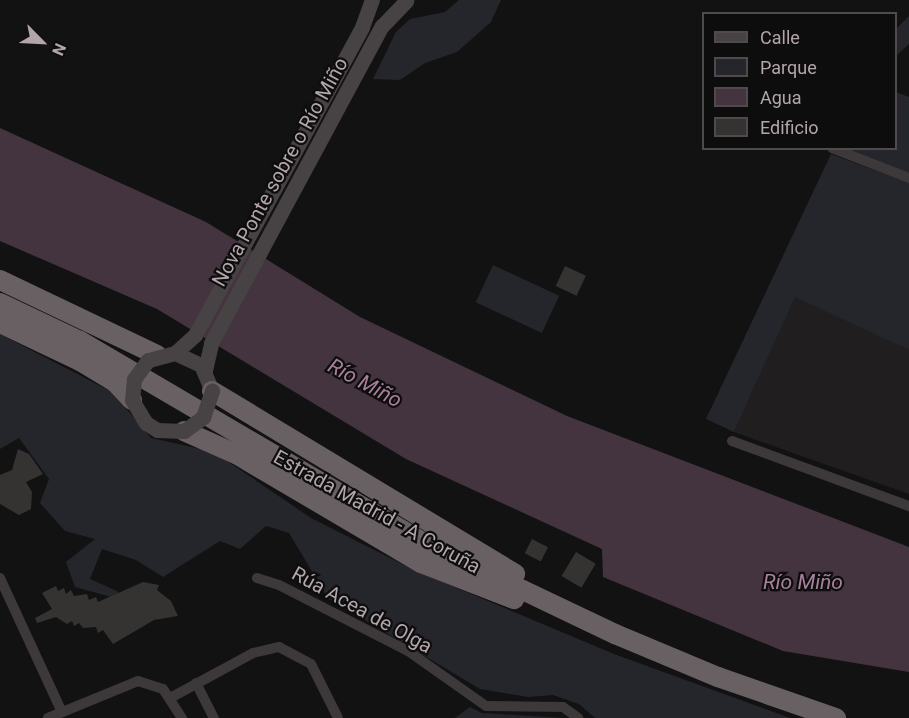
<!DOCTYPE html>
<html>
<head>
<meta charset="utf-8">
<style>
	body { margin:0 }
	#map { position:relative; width:909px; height:718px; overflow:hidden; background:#131212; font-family:Roboto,sans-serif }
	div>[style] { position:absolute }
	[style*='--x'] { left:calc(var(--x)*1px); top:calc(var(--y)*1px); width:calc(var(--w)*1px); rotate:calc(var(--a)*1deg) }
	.built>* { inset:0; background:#201e1e }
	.green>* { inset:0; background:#25252c; transform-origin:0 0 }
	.water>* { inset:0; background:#43343f }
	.building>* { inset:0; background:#353232; transform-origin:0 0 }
	.street>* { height:10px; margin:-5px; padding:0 5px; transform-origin:5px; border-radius:5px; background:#3d383a }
	.secondary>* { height:15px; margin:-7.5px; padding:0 7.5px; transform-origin:7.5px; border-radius:7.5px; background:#474244 }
	.highway>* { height:20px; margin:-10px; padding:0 10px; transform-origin:10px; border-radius:10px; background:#686063 }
	.secondary-bridge>* { height:15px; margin:-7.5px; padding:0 7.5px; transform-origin:7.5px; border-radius:7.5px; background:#474244 }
	span { translate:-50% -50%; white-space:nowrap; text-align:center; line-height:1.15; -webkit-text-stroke:4.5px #0e0d0d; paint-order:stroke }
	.street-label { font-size:20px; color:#b2a5ab }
	.water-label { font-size:21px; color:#a9809c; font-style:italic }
	.legend { position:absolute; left:702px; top:12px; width:195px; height:138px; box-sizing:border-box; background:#0e0d0d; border:2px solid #504a4c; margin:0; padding:8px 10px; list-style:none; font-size:18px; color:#b2a5ab }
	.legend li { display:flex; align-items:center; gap:12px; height:30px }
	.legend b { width:30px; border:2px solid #504a4c }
	.north { position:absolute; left:12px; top:12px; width:60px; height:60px; -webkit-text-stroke:4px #0e0d0d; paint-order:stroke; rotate:114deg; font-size:16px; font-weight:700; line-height:24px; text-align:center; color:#b2a5ab }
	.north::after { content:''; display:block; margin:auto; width:21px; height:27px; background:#b2a5ab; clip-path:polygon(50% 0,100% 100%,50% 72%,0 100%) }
</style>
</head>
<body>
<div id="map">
	<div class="built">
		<i style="clip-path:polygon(795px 296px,909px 350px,909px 494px,734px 432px)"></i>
	</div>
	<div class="green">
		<i style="clip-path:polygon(459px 0,501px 0,491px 22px,457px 52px,425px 63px,400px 80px,373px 79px,396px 32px,410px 19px,445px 12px)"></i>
		<i style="clip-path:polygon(909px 16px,909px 44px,896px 56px,896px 29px)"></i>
		<i style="clip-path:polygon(896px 92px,909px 97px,909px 175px,838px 149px,896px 148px)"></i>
		<i style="clip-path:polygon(831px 154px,909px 183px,909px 350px,795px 297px,734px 432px,706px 419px)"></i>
		<i style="left:493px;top:265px;width:73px;height:41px;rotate:25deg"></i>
		<i style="clip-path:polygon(0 334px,112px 392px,151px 438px,214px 452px,311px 518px,414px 570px,614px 654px,790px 718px,595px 718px,579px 704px,553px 695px,528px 697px,480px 689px,328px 598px,289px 533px,266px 526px,240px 549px,220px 541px,163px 577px,136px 560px,102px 549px,90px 579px,117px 591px,119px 596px,115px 598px,75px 587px,66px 562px,95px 539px,65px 531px,40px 503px,49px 479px,19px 438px,0 449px)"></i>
		<i style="clip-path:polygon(470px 707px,482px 713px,564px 718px,455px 718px)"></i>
	</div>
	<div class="water">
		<i style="clip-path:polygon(0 128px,206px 222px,360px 317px,567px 416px,909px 547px,909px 672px,783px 651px,603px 577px,602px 549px,406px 459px,157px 309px,0 241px)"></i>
	</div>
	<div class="building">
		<i style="left:565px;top:266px;width:23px;height:22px;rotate:25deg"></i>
		<i style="clip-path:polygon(18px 449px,29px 454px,43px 474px,26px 482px,32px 492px,31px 509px,19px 515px,0 504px,0 475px,12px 470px)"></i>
		<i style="left:532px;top:539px;width:18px;height:16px;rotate:27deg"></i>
		<i style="left:576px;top:552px;width:23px;height:28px;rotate:31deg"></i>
		<i style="clip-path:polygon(143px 582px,159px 585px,157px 590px,171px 601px,178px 616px,154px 620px,113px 644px,103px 630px,98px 633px,96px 627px,83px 628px,79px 623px,74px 626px,72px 621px,67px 624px,56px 617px,37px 623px,35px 618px,52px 609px,42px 593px,56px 586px,58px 591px,64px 588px,66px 594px,71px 590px,74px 596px,87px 594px,89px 600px,96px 597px,98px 602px)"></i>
	</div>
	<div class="street">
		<i style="--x:832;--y:148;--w:83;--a:21.3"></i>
		<i style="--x:732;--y:441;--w:189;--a:20.2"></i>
		<i style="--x:0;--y:578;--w:148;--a:65.2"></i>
		<i style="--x:257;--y:578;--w:23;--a:18"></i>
		<i style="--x:279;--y:585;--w:145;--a:27.1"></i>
		<i style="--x:408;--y:651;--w:95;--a:35.2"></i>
		<i style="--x:486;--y:706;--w:77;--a:0.7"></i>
		<i style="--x:563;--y:707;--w:19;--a:36"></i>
		<i style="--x:196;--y:683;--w:39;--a:63"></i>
		<i style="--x:172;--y:697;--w:92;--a:-28.5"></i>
		<i style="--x:253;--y:653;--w:27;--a:-13"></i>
		<i style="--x:279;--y:647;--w:36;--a:28"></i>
		<i style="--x:311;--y:664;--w:60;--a:63.4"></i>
		<i style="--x:48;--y:718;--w:97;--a:-22.3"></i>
		<i style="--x:138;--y:681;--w:26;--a:18"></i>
		<i style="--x:163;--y:689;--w:35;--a:57"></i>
	</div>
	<div class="secondary">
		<i style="--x:175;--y:353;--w:27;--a:-42"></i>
		<i style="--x:195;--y:335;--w:350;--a:-61.5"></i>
		<i style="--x:362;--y:27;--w:29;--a:-70"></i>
		<i style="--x:175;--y:353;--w:29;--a:25"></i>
		<i style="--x:201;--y:365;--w:28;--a:67"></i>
		<i style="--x:205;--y:370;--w:28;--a:-77"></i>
		<i style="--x:211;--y:343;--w:360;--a:-61.7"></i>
		<i style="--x:382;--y:26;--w:35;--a:-46"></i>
	</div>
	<div class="highway">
		<i style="--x:0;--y:280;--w:174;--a:25.5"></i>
		<i style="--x:0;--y:303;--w:89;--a:25.4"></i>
		<i style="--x:80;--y:341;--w:397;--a:30.4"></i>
		<i style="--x:422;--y:542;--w:214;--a:25.5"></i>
		<i style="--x:615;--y:634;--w:112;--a:22.7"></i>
		<i style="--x:718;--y:677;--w:125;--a:19.2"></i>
		<i style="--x:0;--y:323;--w:89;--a:25.4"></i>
		<i style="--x:80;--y:361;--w:41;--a:31"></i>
		<i style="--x:115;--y:382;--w:25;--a:47"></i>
		<i style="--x:212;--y:391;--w:354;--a:31.1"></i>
		<i style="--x:184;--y:431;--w:57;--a:23.9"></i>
		<i style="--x:236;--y:454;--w:215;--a:30.5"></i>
		<i style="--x:421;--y:563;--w:100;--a:21.2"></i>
	</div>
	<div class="secondary-bridge">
		<i style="--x:175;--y:353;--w:28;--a:165"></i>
		<i style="--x:148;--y:360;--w:24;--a:126"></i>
		<i style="--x:134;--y:379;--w:21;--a:95"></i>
		<i style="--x:132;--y:400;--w:27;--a:59"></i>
		<i style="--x:146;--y:423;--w:13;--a:32"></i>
		<i style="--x:157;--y:430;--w:27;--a:2"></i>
		<i style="--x:184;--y:431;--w:24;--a:-36"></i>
		<i style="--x:203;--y:417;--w:28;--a:-71"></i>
	</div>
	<div class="street-label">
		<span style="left:280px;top:172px;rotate:-61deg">Nova Ponte sobre o Río Miño</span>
		<span style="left:377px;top:512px;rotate:29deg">Estrada Madrid - A Coruña</span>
		<span style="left:362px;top:610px;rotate:29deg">Rúa Acea de Olga</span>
	</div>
	<div class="water-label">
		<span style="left:365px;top:383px;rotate:28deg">Río Miño</span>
		<span style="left:803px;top:582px">Río Miño</span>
	</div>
	<ul class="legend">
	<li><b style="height:8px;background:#474244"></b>Calle</li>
	<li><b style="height:16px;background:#25252c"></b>Parque</li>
	<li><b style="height:16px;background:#43343f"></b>Agua</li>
	<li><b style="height:16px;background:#353232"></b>Edificio</li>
	</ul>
	<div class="north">N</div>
</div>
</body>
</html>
